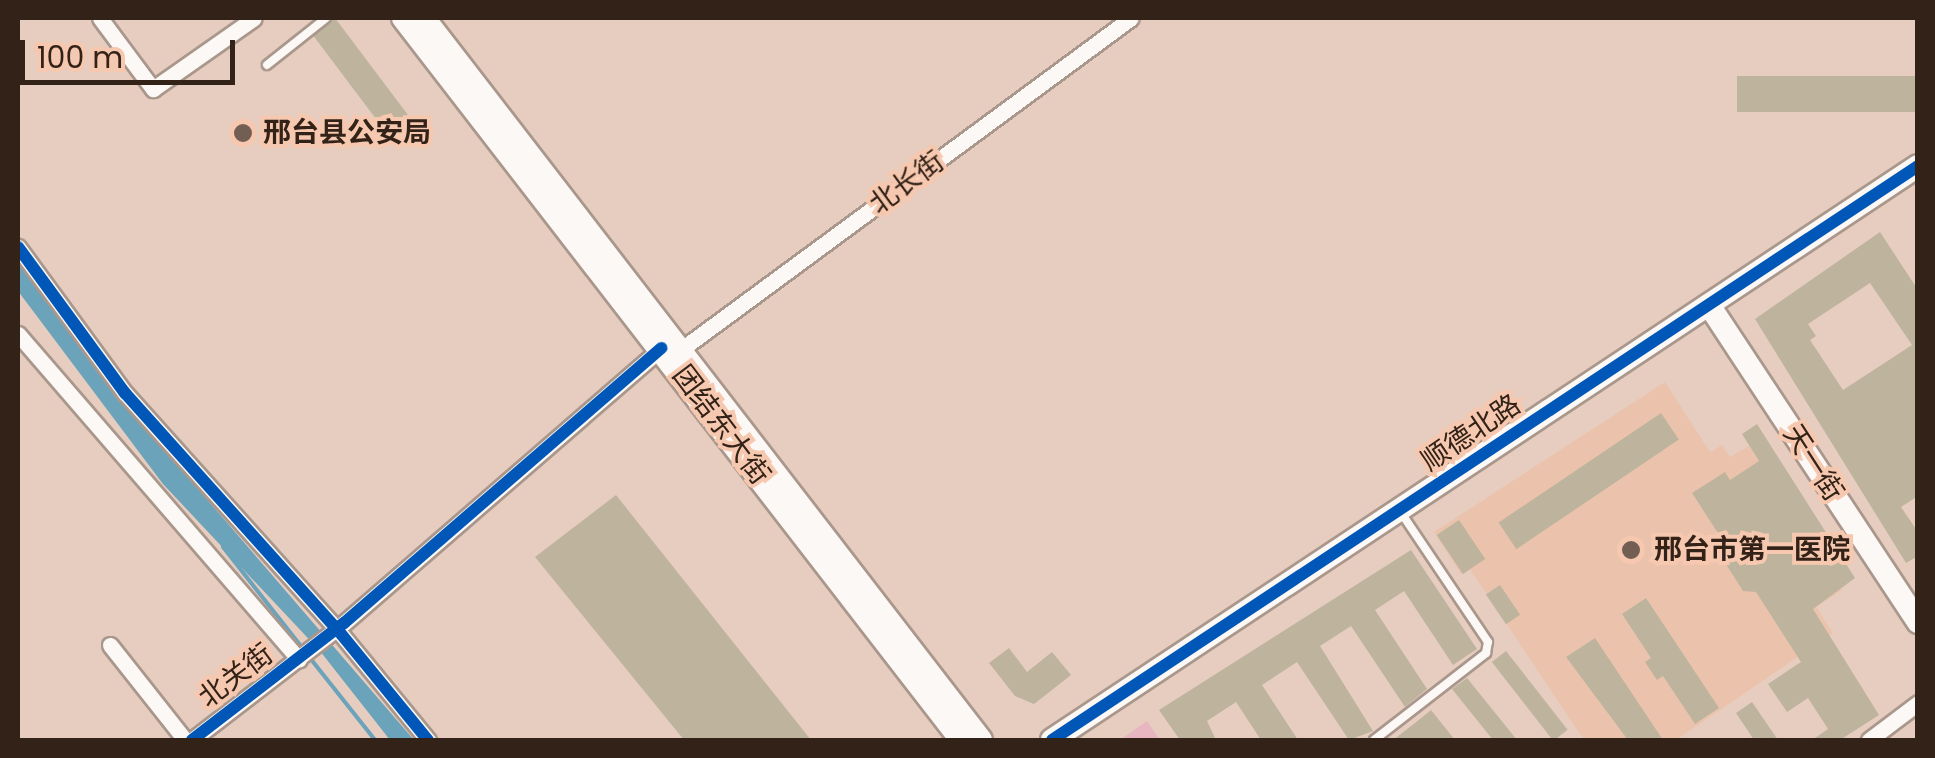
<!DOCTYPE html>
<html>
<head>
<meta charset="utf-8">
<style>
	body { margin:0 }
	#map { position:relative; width:1935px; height:758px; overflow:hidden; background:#e6cdbf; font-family:Poppins,"Noto Sans SC",sans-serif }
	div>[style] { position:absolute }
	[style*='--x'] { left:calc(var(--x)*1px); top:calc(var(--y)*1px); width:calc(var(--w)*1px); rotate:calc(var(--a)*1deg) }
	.built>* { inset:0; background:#ebc3ac }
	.green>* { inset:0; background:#e8b6c1 }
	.water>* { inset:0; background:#6aa3ba }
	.stream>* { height:4px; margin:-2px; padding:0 2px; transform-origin:2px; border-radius:2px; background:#6aa3ba }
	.building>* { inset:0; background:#beb49e; transform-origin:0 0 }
	.roads { filter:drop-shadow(2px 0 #aa978c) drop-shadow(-2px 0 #aa978c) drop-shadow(0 2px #aa978c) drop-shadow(0 -2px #aa978c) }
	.lane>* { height:8px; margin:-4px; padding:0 4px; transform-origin:4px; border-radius:4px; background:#fbf8f5 }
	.street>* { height:15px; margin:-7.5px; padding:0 7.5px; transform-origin:7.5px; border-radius:7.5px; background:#fbf8f5 }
	.secondary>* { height:22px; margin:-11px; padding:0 11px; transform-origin:11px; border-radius:11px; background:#fbf8f5 }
	.cycleway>* { height:12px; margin:-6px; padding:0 6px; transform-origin:6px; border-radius:6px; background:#0057b8 }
	.dots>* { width:28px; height:28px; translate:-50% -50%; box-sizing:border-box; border:5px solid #f6c8af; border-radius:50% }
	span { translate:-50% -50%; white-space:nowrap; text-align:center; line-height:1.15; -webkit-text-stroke:8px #f6c8af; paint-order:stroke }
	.poi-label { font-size:28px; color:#332218; font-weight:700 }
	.left { translate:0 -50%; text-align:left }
	.street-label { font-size:28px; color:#332218 }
	.frame { position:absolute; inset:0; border:20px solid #332218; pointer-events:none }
	.scale { position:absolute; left:20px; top:40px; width:215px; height:45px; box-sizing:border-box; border:5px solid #332218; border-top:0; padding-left:12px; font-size:30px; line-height:35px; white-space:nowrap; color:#332218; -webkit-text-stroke:8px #f6c8af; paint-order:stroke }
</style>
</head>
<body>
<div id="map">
	<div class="built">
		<i style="clip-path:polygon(1665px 382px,1710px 452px,1722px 445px,1730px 457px,1749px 446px,1842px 590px,1816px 607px,1833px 633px,1676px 740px,1584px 740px,1470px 569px,1461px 574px,1434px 532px)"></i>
	</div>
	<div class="green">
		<i style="clip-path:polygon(1147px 721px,1160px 740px,1120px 740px)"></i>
	</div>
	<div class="water">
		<i style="clip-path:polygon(18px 263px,131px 411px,414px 740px,390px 740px,320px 651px,163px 484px,18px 291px)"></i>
	</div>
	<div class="stream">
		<i style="--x:223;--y:547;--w:131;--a:51.8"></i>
		<i style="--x:310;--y:658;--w:105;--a:51.6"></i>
	</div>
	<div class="building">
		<i style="left:335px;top:18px;width:121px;height:28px;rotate:53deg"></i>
		<i style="left:1918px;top:76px;width:36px;height:181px;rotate:90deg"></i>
		<i style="clip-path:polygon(evenodd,1880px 232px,1918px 290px,1918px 496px,1901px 507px,1918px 532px,1918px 556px,1906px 563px,1755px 319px,1880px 232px,1870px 283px,1912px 345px,1843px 390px,1810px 340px,1816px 336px,1808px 324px,1870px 283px)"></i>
		<i style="left:1661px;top:413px;width:32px;height:196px;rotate:56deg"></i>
		<i style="clip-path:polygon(1757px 424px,1855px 578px,1813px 609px,1879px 715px,1840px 740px,1812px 740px,1828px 729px,1808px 698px,1787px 712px,1768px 684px,1801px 662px,1756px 592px,1743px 591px,1722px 558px,1725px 544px,1692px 493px,1725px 472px,1730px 480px,1759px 461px,1742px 434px)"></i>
		<i style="clip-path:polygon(616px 495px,811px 740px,684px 740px,535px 557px)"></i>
		<i style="left:1459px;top:520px;width:47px;height:27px;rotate:56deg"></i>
		<i style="clip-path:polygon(1411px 550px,1477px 649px,1453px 665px,1404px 591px,1375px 610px,1427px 689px,1405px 707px,1351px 626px,1320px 646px,1373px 731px,1349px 740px,1297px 662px,1262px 685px,1298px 740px,1261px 740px,1236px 702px,1207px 721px,1216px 740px,1180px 740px,1159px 710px)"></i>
		<i style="left:1500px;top:585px;width:36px;height:17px;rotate:56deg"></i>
		<i style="clip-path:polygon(1646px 598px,1719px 708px,1695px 724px,1663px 676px,1657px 680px,1645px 662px,1651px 658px,1622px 614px)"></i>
		<i style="clip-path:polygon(1595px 638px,1663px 740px,1628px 740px,1566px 657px)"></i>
		<i style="clip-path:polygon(1009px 648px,1027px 672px,1052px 652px,1071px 675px,1034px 704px,1015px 696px,989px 663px)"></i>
		<i style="left:1506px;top:651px;width:100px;height:18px;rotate:52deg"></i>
		<i style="clip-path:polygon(1467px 678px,1517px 740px,1493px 740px,1452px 689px)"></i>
		<i style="clip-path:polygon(1752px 702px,1778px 740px,1754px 740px,1736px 713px)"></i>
		<i style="clip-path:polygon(1431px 710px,1455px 740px,1393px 740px,1415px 723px)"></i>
	</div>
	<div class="roads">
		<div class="lane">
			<i style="--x:267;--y:65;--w:75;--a:-38.5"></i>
			<i style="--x:1374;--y:740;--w:142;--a:-37.8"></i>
			<i style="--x:1486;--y:653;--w:11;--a:-80"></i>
			<i style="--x:1488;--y:642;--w:158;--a:-123.9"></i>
		</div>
		<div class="street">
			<i style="--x:100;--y:18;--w:89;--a:53.3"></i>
			<i style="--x:153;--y:89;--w:123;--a:-35.1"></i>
			<i style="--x:18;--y:247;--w:181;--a:53.8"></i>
			<i style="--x:125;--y:393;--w:317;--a:48.1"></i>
			<i style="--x:337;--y:629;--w:144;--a:50.7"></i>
			<i style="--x:18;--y:334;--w:430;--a:49.2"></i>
			<i style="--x:683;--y:348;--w:556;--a:-36.38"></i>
			<i style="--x:110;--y:645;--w:121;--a:51.7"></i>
			<i style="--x:192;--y:740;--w:192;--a:-37.6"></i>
			<i style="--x:344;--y:623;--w:420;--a:-40.9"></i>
			<i style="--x:1869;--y:740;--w:61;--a:-37.1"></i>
		</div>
		<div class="secondary">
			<i style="--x:403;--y:18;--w:912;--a:52.3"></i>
			<i style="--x:424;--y:18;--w:912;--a:52.35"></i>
			<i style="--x:1709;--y:305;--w:380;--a:56.6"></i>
			<i style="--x:1052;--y:740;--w:1039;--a:-33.54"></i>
		</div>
	</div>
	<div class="cycleway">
		<i style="--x:18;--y:247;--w:181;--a:53.8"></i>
		<i style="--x:125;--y:393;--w:317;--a:48.1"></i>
		<i style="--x:337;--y:629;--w:144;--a:50.7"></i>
		<i style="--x:192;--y:740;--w:192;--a:-37.6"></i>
		<i style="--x:344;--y:623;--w:420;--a:-40.9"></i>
		<i style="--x:1052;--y:740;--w:1039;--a:-33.54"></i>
	</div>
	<div class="dots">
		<i style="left:243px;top:133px;background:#725e52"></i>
		<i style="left:1631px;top:550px;background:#725e52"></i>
	</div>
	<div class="poi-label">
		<span class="left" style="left:263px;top:133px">邢台县公安局</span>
		<span class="left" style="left:1654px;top:550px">邢台市第一医院</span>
	</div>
	<div class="street-label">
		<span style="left:907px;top:183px;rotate:-36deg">北长街</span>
		<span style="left:721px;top:425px;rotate:53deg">团结东大街</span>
		<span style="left:1471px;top:433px;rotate:-34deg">顺德北路</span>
		<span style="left:1813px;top:463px;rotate:57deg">天一街</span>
		<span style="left:236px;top:676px;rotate:-37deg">北关街</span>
	</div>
	<div class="frame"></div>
	<div class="scale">100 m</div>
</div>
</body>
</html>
